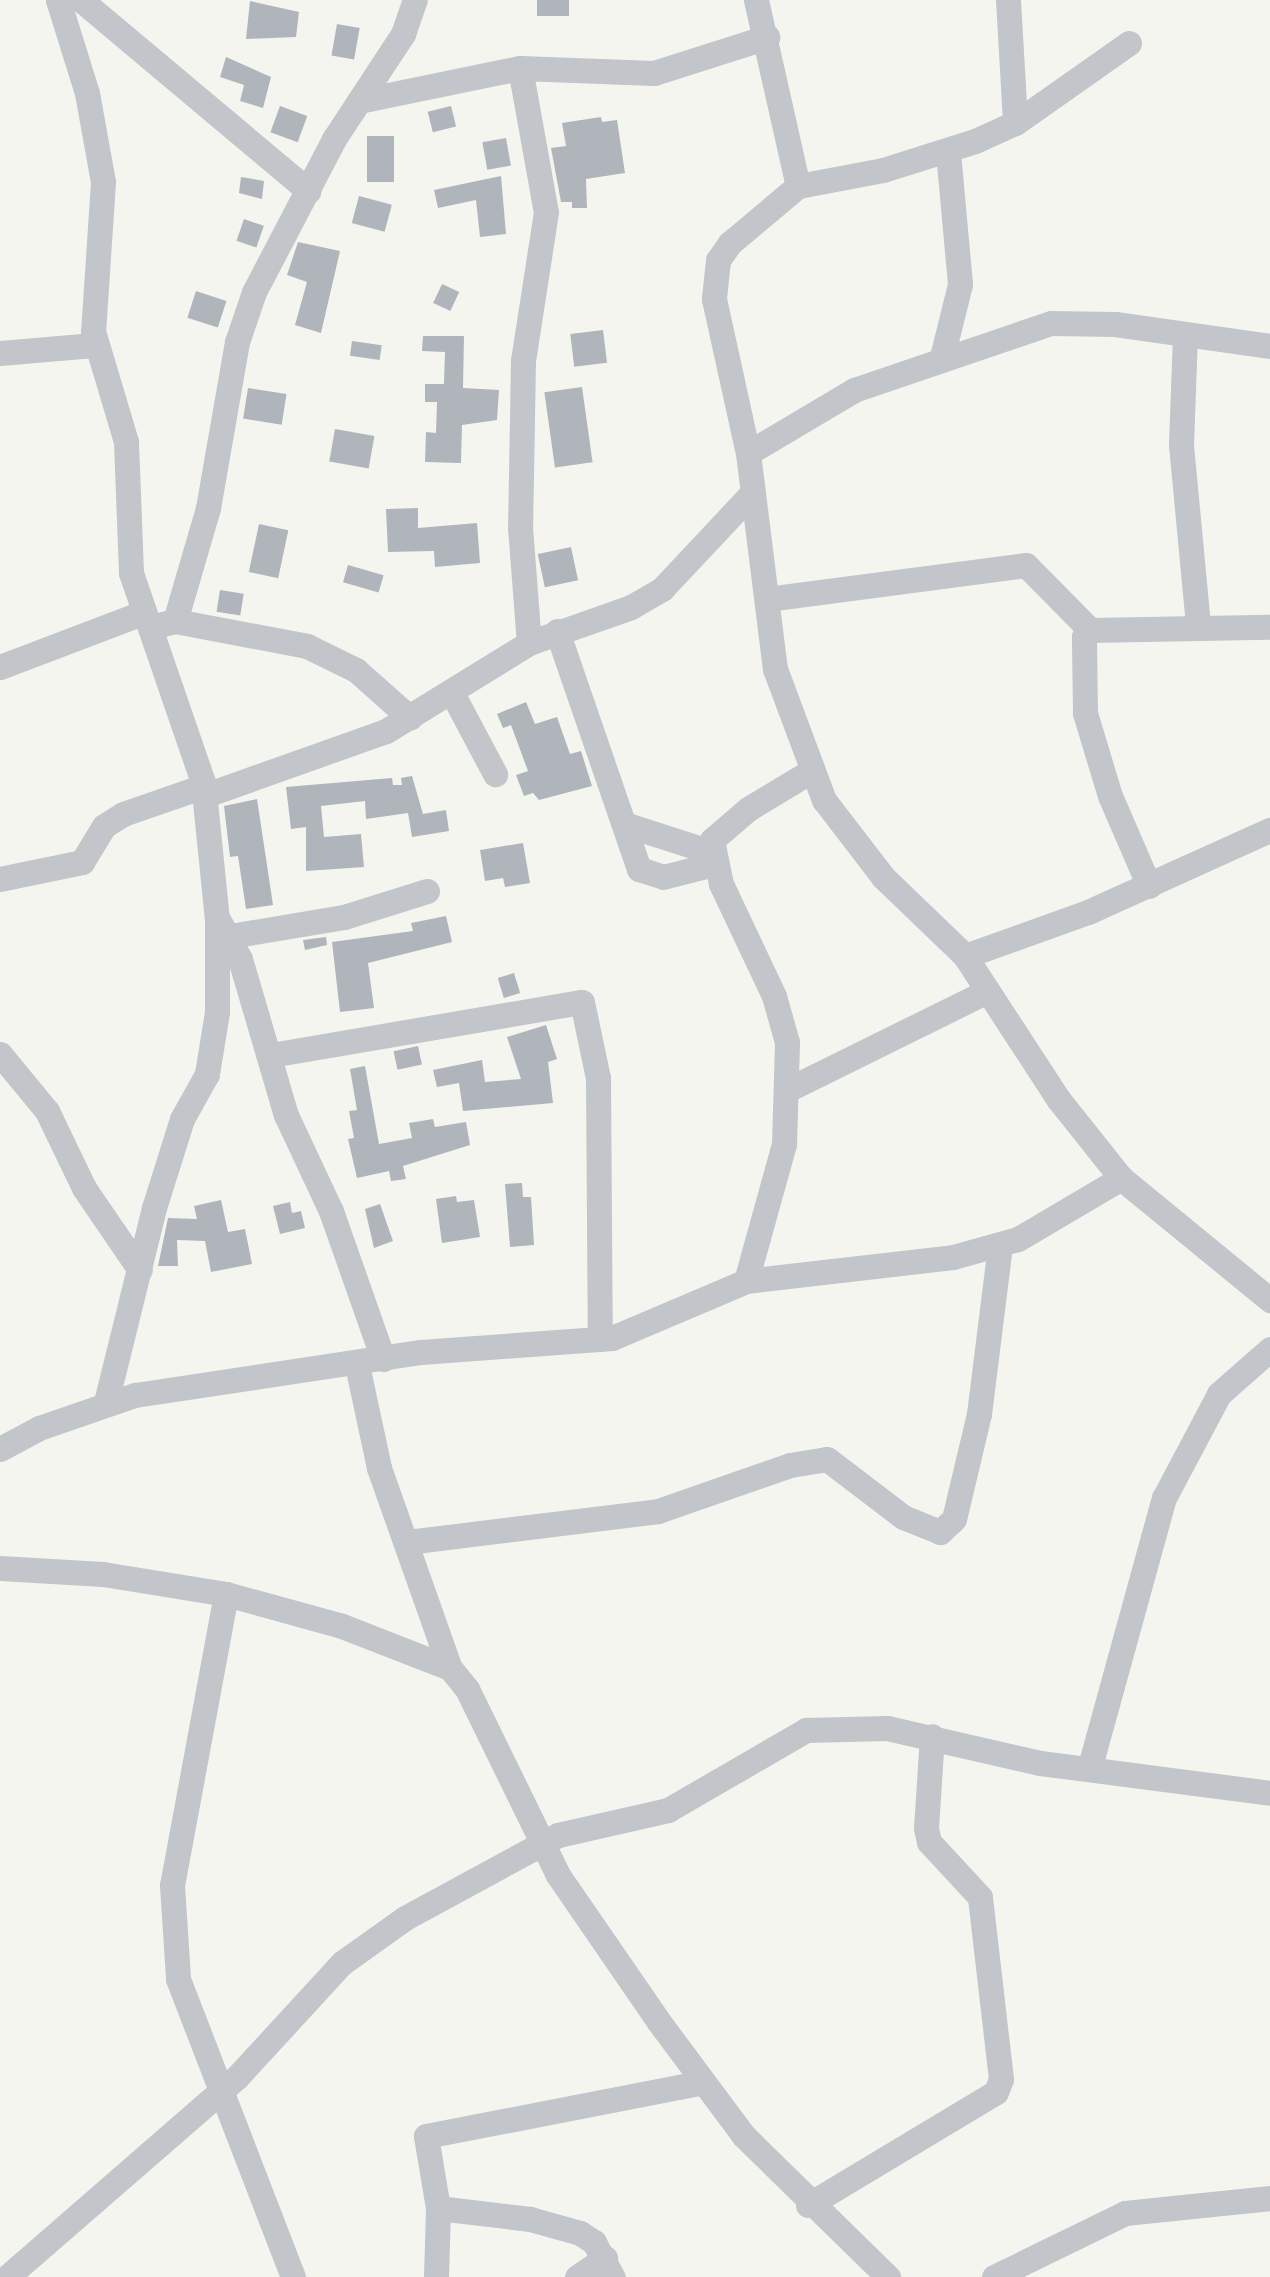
<!DOCTYPE html>
<html>
<head>
<meta charset="utf-8">
<style>
	body { margin:0 }
	#map { position:relative; width:1270px; height:2277px; overflow:hidden; background:#f5f5f0; font-family:"Public Sans",sans-serif }
	div>[style] { position:absolute }
	[style*='--x'] { left:calc(var(--x)*1px); top:calc(var(--y)*1px); width:calc(var(--w)*1px); rotate:calc(var(--a)*1deg) }
	.building>* { inset:0; background:#afb5bb; transform-origin:0 0 }
	.minor>* { height:25px; margin:-12.5px; padding:0 12.5px; transform-origin:12.5px; border-radius:12.5px; background:#c2c5c9 }
	span { translate:-50% -50%; white-space:nowrap; text-align:center; line-height:1.15; -webkit-text-stroke:10px #fff; paint-order:stroke }
</style>
</head>
<body>
<div id="map">
	<div class="building">
		<i style="left:537px;top:0;width:32px;height:16px"></i>
		<i style="clip-path:polygon(250px 1px,299px 12px,296px 37px,246px 39px)"></i>
		<i style="left:337px;top:24px;width:23px;height:32px;rotate:10deg"></i>
		<i style="clip-path:polygon(226px 57px,271px 77px,263px 108px,240px 101px,244px 85px,220px 77px)"></i>
		<i style="left:280px;top:106px;width:29px;height:28px;rotate:20deg"></i>
		<i style="left:451px;top:106px;width:21px;height:24px;rotate:76deg"></i>
		<i style="clip-path:polygon(601px 117px,602px 122px,617px 120px,625px 173px,586px 179px,587px 208px,572px 208px,572px 202px,561px 202px,551px 148px,566px 146px,562px 123px)"></i>
		<i style="left:367px;top:136px;width:27px;height:46px"></i>
		<i style="left:506px;top:138px;width:28px;height:24px;rotate:80deg"></i>
		<i style="clip-path:polygon(501px 176px,506px 234px,480px 237px,476px 200px,438px 208px,434px 190px)"></i>
		<i style="clip-path:polygon(241px 177px,264px 181px,262px 199px,239px 193px)"></i>
		<i style="left:359px;top:196px;width:34px;height:28px;rotate:15deg"></i>
		<i style="left:244px;top:219px;width:21px;height:23px;rotate:19deg"></i>
		<i style="clip-path:polygon(298px 242px,340px 251px,321px 333px,295px 325px,307px 282px,287px 275px)"></i>
		<i style="left:442px;top:284px;width:19px;height:21px;rotate:25deg"></i>
		<i style="left:196px;top:291px;width:32px;height:28px;rotate:18deg"></i>
		<i style="left:603px;top:330px;width:33px;height:33px;rotate:83deg"></i>
		<i style="clip-path:polygon(423px 336px,464px 336px,463px 388px,499px 390px,497px 420px,462px 425px,461px 463px,425px 462px,426px 432px,436px 433px,437px 402px,425px 402px,425px 384px,444px 384px,445px 352px,422px 351px)"></i>
		<i style="left:352px;top:341px;width:30px;height:15px;rotate:8deg"></i>
		<i style="left:582px;top:387px;width:76px;height:38px;rotate:82deg"></i>
		<i style="left:248px;top:388px;width:39px;height:31px;rotate:9deg"></i>
		<i style="left:335px;top:429px;width:40px;height:33px;rotate:10deg"></i>
		<i style="clip-path:polygon(418px 508px,418px 528px,477px 523px,480px 563px,435px 567px,434px 551px,388px 552px,386px 509px)"></i>
		<i style="left:259px;top:524px;width:30px;height:49px;rotate:12deg"></i>
		<i style="left:571px;top:547px;width:34px;height:34px;rotate:78deg"></i>
		<i style="left:348px;top:565px;width:37px;height:18px;rotate:16deg"></i>
		<i style="left:220px;top:590px;width:24px;height:22px;rotate:9deg"></i>
		<i style="clip-path:polygon(526px 702px,535px 724px,557px 717px,570px 754px,581px 751px,592px 786px,539px 800px,533px 793px,524px 796px,516px 775px,528px 771px,511px 725px,503px 728px,497px 714px)"></i>
		<i style="clip-path:polygon(412px 776px,423px 814px,446px 810px,449px 831px,412px 837px,408px 813px,366px 819px,365px 801px,321px 806px,324px 837px,361px 834px,364px 867px,306px 871px,306px 827px,291px 829px,286px 787px,392px 778px,393px 785px,402px 785px,401px 778px)"></i>
		<i style="clip-path:polygon(257px 799px,273px 905px,246px 909px,238px 856px,230px 857px,224px 806px)"></i>
		<i style="clip-path:polygon(523px 843px,530px 883px,505px 887px,503px 878px,485px 881px,480px 850px)"></i>
		<i style="clip-path:polygon(446px 916px,452px 942px,368px 963px,374px 1008px,340px 1012px,332px 942px,413px 931px,411px 923px)"></i>
		<i style="clip-path:polygon(326px 937px,327px 945px,305px 950px,303px 940px)"></i>
		<i style="left:514px;top:973px;width:21px;height:17px;rotate:73deg"></i>
		<i style="clip-path:polygon(546px 1025px,557px 1059px,548px 1062px,553px 1103px,463px 1111px,459px 1083px,437px 1087px,433px 1070px,482px 1060px,485px 1082px,521px 1079px,507px 1037px)"></i>
		<i style="left:418px;top:1046px;width:19px;height:25px;rotate:78deg"></i>
		<i style="clip-path:polygon(365px 1066px,379px 1144px,412px 1138px,409px 1123px,433px 1119px,435px 1127px,466px 1122px,470px 1145px,403px 1166px,406px 1179px,391px 1181px,389px 1171px,357px 1178px,348px 1139px,354px 1138px,349px 1111px,357px 1110px,350px 1069px)"></i>
		<i style="clip-path:polygon(522px 1183px,523px 1197px,531px 1197px,534px 1245px,510px 1247px,505px 1184px)"></i>
		<i style="clip-path:polygon(456px 1196px,457px 1202px,474px 1200px,480px 1237px,442px 1243px,436px 1199px)"></i>
		<i style="clip-path:polygon(221px 1200px,228px 1232px,245px 1229px,252px 1264px,211px 1272px,205px 1241px,177px 1240px,178px 1266px,158px 1266px,168px 1218px,197px 1219px,194px 1206px)"></i>
		<i style="clip-path:polygon(290px 1202px,292px 1213px,301px 1211px,305px 1228px,280px 1234px,273px 1206px)"></i>
		<i style="clip-path:polygon(380px 1204px,393px 1241px,374px 1248px,365px 1209px)"></i>
	</div>
	<div class="minor">
		<i style="--x:58;--y:0;--w:97;--a:72.7"></i>
		<i style="--x:87;--y:93;--w:90;--a:79.8"></i>
		<i style="--x:103;--y:182;--w:149;--a:93.8"></i>
		<i style="--x:93;--y:331;--w:116;--a:73.4"></i>
		<i style="--x:126;--y:442;--w:131;--a:87.8"></i>
		<i style="--x:131;--y:573;--w:221;--a:71"></i>
		<i style="--x:203;--y:782;--w:138;--a:84.2"></i>
		<i style="--x:217;--y:919;--w:93;--a:90"></i>
		<i style="--x:217;--y:1012;--w:63;--a:99.2"></i>
		<i style="--x:207;--y:1074;--w:51;--a:119.1"></i>
		<i style="--x:182;--y:1119;--w:93;--a:107.5"></i>
		<i style="--x:154;--y:1208;--w:200;--a:103.9"></i>
		<i style="--x:81;--y:0;--w:297;--a:40"></i>
		<i style="--x:756;--y:0;--w:191;--a:77.3"></i>
		<i style="--x:1008;--y:0;--w:123;--a:86.7"></i>
		<i style="--x:1129;--y:43;--w:139;--a:144.9"></i>
		<i style="--x:1015;--y:123;--w:44;--a:155.8"></i>
		<i style="--x:975;--y:141;--w:96;--a:162.5"></i>
		<i style="--x:883;--y:170;--w:86;--a:169.3"></i>
		<i style="--x:798;--y:186;--w:89;--a:140"></i>
		<i style="--x:730;--y:243;--w:21;--a:125"></i>
		<i style="--x:718;--y:260;--w:39;--a:96"></i>
		<i style="--x:714;--y:299;--w:158;--a:77.6"></i>
		<i style="--x:748;--y:453;--w:218;--a:82.9"></i>
		<i style="--x:775;--y:669;--w:140;--a:69.5"></i>
		<i style="--x:824;--y:800;--w:97;--a:52.5"></i>
		<i style="--x:883;--y:877;--w:114;--a:43.9"></i>
		<i style="--x:965;--y:956;--w:172;--a:56.9"></i>
		<i style="--x:1059;--y:1100;--w:100;--a:51.5"></i>
		<i style="--x:1121;--y:1178;--w:193;--a:39.3"></i>
		<i style="--x:520;--y:68;--w:146;--a:79.8"></i>
		<i style="--x:546;--y:212;--w:150;--a:98.8"></i>
		<i style="--x:523;--y:360;--w:167;--a:91"></i>
		<i style="--x:520;--y:527;--w:116;--a:85.6"></i>
		<i style="--x:359;--y:101;--w:164;--a:-11.6"></i>
		<i style="--x:520;--y:68;--w:134;--a:2.1"></i>
		<i style="--x:654;--y:73;--w:119;--a:-17.7"></i>
		<i style="--x:1185;--y:335;--w:110;--a:92.1"></i>
		<i style="--x:1181;--y:445;--w:182;--a:84.6"></i>
		<i style="--x:0;--y:353;--w:94;--a:-4.9"></i>
		<i style="--x:942;--y:357;--w:75;--a:-76.1"></i>
		<i style="--x:960;--y:284;--w:133;--a:-95.2"></i>
		<i style="--x:748;--y:453;--w:123;--a:-30.7"></i>
		<i style="--x:854;--y:390;--w:208;--a:-18.8"></i>
		<i style="--x:1051;--y:323;--w:64;--a:0.9"></i>
		<i style="--x:1115;--y:324;--w:157;--a:8.1"></i>
		<i style="--x:767;--y:599;--w:261;--a:-7.5"></i>
		<i style="--x:1026;--y:565;--w:91;--a:45.4"></i>
		<i style="--x:175;--y:621;--w:118;--a:-73.7"></i>
		<i style="--x:208;--y:508;--w:169;--a:-80.1"></i>
		<i style="--x:237;--y:342;--w:53;--a:-71.2"></i>
		<i style="--x:254;--y:292;--w:173;--a:-62.4"></i>
		<i style="--x:334;--y:139;--w:126;--a:-56.7"></i>
		<i style="--x:403;--y:34;--w:36;--a:-71"></i>
		<i style="--x:159;--y:625;--w:16;--a:-14"></i>
		<i style="--x:175;--y:621;--w:134;--a:10.7"></i>
		<i style="--x:307;--y:646;--w:55;--a:26.1"></i>
		<i style="--x:356;--y:670;--w:72;--a:41.6"></i>
		<i style="--x:557;--y:631;--w:252;--a:71"></i>
		<i style="--x:639;--y:869;--w:25;--a:18"></i>
		<i style="--x:663;--y:877;--w:53;--a:-14.3"></i>
		<i style="--x:0;--y:667;--w:152;--a:-20.8"></i>
		<i style="--x:452;--y:693;--w:92;--a:62"></i>
		<i style="--x:206;--y:795;--w:191;--a:-19.6"></i>
		<i style="--x:386;--y:731;--w:168;--a:-31.6"></i>
		<i style="--x:529;--y:643;--w:108;--a:-19.4"></i>
		<i style="--x:631;--y:607;--w:36;--a:-30"></i>
		<i style="--x:662;--y:589;--w:132;--a:-46.8"></i>
		<i style="--x:624;--y:824;--w:91;--a:17.8"></i>
		<i style="--x:0;--y:879;--w:84;--a:-11.7"></i>
		<i style="--x:82;--y:862;--w:42;--a:-58.6"></i>
		<i style="--x:104;--y:826;--w:22;--a:-32"></i>
		<i style="--x:123;--y:814;--w:86;--a:-19.1"></i>
		<i style="--x:1149;--y:886;--w:98;--a:-113.4"></i>
		<i style="--x:1110;--y:796;--w:87;--a:-106.8"></i>
		<i style="--x:1085;--y:713;--w:76;--a:-90.8"></i>
		<i style="--x:1084;--y:637;--w:9;--a:-49"></i>
		<i style="--x:1090;--y:630;--w:180;--a:-1"></i>
		<i style="--x:219;--y:921;--w:43;--a:61.1"></i>
		<i style="--x:240;--y:959;--w:163;--a:73.6"></i>
		<i style="--x:286;--y:1115;--w:106;--a:64.9"></i>
		<i style="--x:331;--y:1211;--w:157;--a:70.6"></i>
		<i style="--x:230;--y:936;--w:116;--a:-9.5"></i>
		<i style="--x:344;--y:917;--w:87;--a:-17.4"></i>
		<i style="--x:965;--y:956;--w:131;--a:-19.7"></i>
		<i style="--x:1088;--y:912;--w:200;--a:-24.3"></i>
		<i style="--x:0;--y:1054;--w:74;--a:50.5"></i>
		<i style="--x:47;--y:1111;--w:85;--a:64.3"></i>
		<i style="--x:84;--y:1188;--w:99;--a:55.7"></i>
		<i style="--x:271;--y:1055;--w:315;--a:-9.7"></i>
		<i style="--x:582;--y:1002;--w:78;--a:78.1"></i>
		<i style="--x:598;--y:1078;--w:261;--a:89.6"></i>
		<i style="--x:789;--y:1089;--w:221;--a:-26.3"></i>
		<i style="--x:746;--y:1281;--w:142;--a:-74.5"></i>
		<i style="--x:784;--y:1144;--w:102;--a:-88.3"></i>
		<i style="--x:787;--y:1042;--w:48;--a:-105.8"></i>
		<i style="--x:774;--y:996;--w:124;--a:-115.3"></i>
		<i style="--x:721;--y:884;--w:45;--a:-101.6"></i>
		<i style="--x:712;--y:840;--w:48;--a:-40.7"></i>
		<i style="--x:748;--y:809;--w:74;--a:-31.1"></i>
		<i style="--x:357;--y:1365;--w:105;--a:77.9"></i>
		<i style="--x:379;--y:1468;--w:212;--a:70.5"></i>
		<i style="--x:0;--y:1449;--w:44;--a:-28.3"></i>
		<i style="--x:39;--y:1428;--w:102;--a:-19"></i>
		<i style="--x:135;--y:1395;--w:289;--a:-8.6"></i>
		<i style="--x:421;--y:1352;--w:192;--a:-4.2"></i>
		<i style="--x:612;--y:1338;--w:146;--a:-23"></i>
		<i style="--x:746;--y:1281;--w:208;--a:-6.6"></i>
		<i style="--x:953;--y:1257;--w:67;--a:-15.5"></i>
		<i style="--x:1018;--y:1239;--w:120;--a:-30.6"></i>
		<i style="--x:407;--y:1542;--w:253;--a:-7"></i>
		<i style="--x:658;--y:1511;--w:140;--a:-19.2"></i>
		<i style="--x:790;--y:1465;--w:37;--a:-9"></i>
		<i style="--x:827;--y:1459;--w:96;--a:37.3"></i>
		<i style="--x:903;--y:1517;--w:40;--a:22"></i>
		<i style="--x:940;--y:1532;--w:19;--a:-43"></i>
		<i style="--x:954;--y:1519;--w:108;--a:-76.6"></i>
		<i style="--x:979;--y:1414;--w:169;--a:-82.9"></i>
		<i style="--x:0;--y:1568;--w:103;--a:3.3"></i>
		<i style="--x:103;--y:1574;--w:125;--a:9.2"></i>
		<i style="--x:226;--y:1594;--w:120;--a:15.4"></i>
		<i style="--x:342;--y:1626;--w:116;--a:21.3"></i>
		<i style="--x:450;--y:1668;--w:27;--a:51"></i>
		<i style="--x:467;--y:1689;--w:207;--a:63.9"></i>
		<i style="--x:558;--y:1875;--w:178;--a:55.5"></i>
		<i style="--x:659;--y:2022;--w:142;--a:53.3"></i>
		<i style="--x:744;--y:2136;--w:202;--a:44.4"></i>
		<i style="--x:226;--y:1594;--w:296;--a:100.5"></i>
		<i style="--x:172;--y:1885;--w:94;--a:86.3"></i>
		<i style="--x:178;--y:1979;--w:319;--a:68.9"></i>
		<i style="--x:1090;--y:1766;--w:278;--a:-74.6"></i>
		<i style="--x:1164;--y:1498;--w:118;--a:-62.1"></i>
		<i style="--x:1219;--y:1394;--w:68;--a:-41.4"></i>
		<i style="--x:808;--y:2205;--w:219;--a:-31"></i>
		<i style="--x:996;--y:2092;--w:14;--a:-69"></i>
		<i style="--x:1001;--y:2079;--w:183;--a:-96.6"></i>
		<i style="--x:980;--y:1897;--w:75;--a:-132.8"></i>
		<i style="--x:929;--y:1842;--w:14;--a:-102"></i>
		<i style="--x:926;--y:1828;--w:92;--a:-86.3"></i>
		<i style="--x:438;--y:2208;--w:93;--a:6.8"></i>
		<i style="--x:530;--y:2219;--w:52;--a:15.6"></i>
		<i style="--x:580;--y:2233;--w:17;--a:33"></i>
		<i style="--x:594;--y:2242;--w:40;--a:62"></i>
		<i style="--x:7;--y:2277;--w:306;--a:-41"></i>
		<i style="--x:238;--y:2076;--w:154;--a:-47.4"></i>
		<i style="--x:342;--y:1963;--w:77;--a:-35.5"></i>
		<i style="--x:405;--y:1918;--w:174;--a:-28.5"></i>
		<i style="--x:558;--y:1835;--w:113;--a:-12.8"></i>
		<i style="--x:668;--y:1810;--w:160;--a:-30.1"></i>
		<i style="--x:806;--y:1730;--w:81;--a:-1.4"></i>
		<i style="--x:887;--y:1728;--w:157;--a:12.9"></i>
		<i style="--x:1040;--y:1763;--w:232;--a:7.4"></i>
		<i style="--x:436;--y:2277;--w:69;--a:-88.3"></i>
		<i style="--x:438;--y:2208;--w:73;--a:-99.5"></i>
		<i style="--x:426;--y:2136;--w:282;--a:-11"></i>
		<i style="--x:577;--y:2277;--w:34;--a:-34"></i>
		<i style="--x:994;--y:2277;--w:146;--a:-26"></i>
		<i style="--x:1125;--y:2213;--w:146;--a:-5.9"></i>
	</div>
</div>
</body>
</html>
